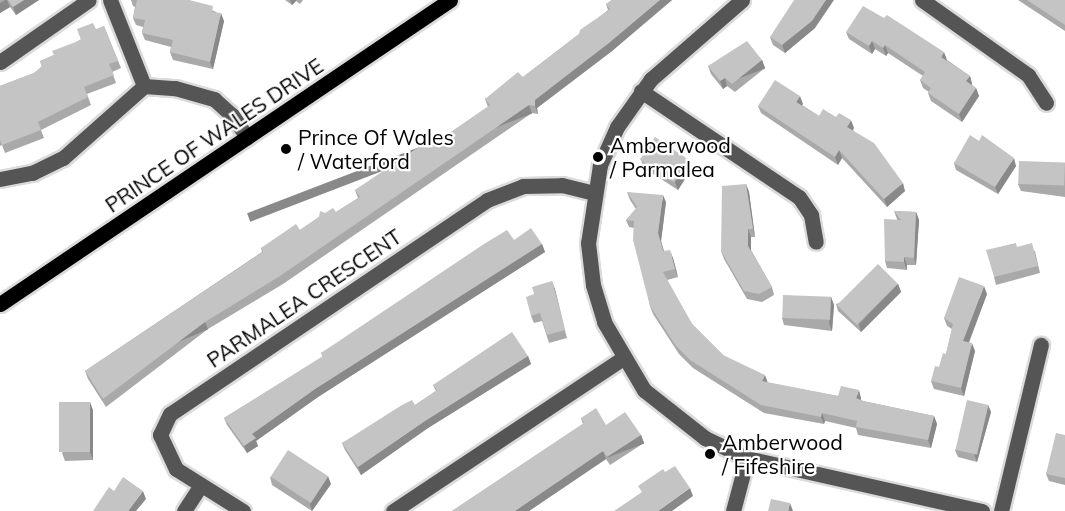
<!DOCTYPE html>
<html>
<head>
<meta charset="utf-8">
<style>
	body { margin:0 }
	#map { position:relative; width:1065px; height:511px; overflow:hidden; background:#fff; font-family:Mulish,sans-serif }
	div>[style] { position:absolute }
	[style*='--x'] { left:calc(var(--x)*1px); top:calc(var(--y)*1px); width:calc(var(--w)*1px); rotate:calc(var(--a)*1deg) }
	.roads { filter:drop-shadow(2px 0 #dbdbdb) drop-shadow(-2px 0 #dbdbdb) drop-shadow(0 2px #dbdbdb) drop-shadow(0 -2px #dbdbdb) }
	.minor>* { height:15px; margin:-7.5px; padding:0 7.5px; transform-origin:7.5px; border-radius:7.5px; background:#555 }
	.major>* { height:15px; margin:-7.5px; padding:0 7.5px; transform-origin:7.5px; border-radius:7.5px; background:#000 }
	.wall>* { inset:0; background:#a9a9a9 }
	.shaded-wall>* { inset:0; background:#898989; transform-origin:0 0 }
	.building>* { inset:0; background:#c4c4c4; transform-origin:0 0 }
	.dots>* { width:16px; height:16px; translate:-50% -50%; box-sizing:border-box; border:3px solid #fff; border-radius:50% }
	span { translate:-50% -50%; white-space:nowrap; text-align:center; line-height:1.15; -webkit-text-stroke:4.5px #fff; paint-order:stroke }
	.street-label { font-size:21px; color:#000 }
	.poi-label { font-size:21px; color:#000 }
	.left { translate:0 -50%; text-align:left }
</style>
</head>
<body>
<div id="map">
	<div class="roads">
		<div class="minor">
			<i style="--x:110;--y:0;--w:92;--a:68.4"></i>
			<i style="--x:742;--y:0;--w:121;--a:139"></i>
			<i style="--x:651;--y:79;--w:59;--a:125.3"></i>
			<i style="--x:617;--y:127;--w:42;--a:114.1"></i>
			<i style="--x:600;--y:165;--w:79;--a:98.7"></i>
			<i style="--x:588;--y:243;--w:42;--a:83.2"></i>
			<i style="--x:593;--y:285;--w:39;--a:73"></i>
			<i style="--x:604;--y:322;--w:79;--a:59.5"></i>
			<i style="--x:644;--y:390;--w:78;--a:38.2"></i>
			<i style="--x:705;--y:438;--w:47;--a:25.5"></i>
			<i style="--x:747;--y:458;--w:241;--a:12.7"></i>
			<i style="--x:922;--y:0;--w:130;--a:35.3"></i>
			<i style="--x:1028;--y:75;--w:33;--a:57"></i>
			<i style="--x:0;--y:62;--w:108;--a:-34.9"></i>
			<i style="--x:641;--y:91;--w:190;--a:33.9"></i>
			<i style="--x:799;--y:197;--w:22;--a:56"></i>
			<i style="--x:811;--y:215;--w:27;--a:80"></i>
			<i style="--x:0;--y:179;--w:33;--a:-11"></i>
			<i style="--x:32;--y:173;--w:34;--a:-26"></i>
			<i style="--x:63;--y:158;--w:108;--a:-41.6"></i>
			<i style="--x:144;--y:86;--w:31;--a:4"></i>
			<i style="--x:175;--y:88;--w:41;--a:15.8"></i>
			<i style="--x:214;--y:99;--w:24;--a:42"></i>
			<i style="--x:232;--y:115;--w:27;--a:56"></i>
			<i style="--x:184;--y:511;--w:31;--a:-57"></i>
			<i style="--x:243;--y:511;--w:79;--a:-147.9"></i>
			<i style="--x:176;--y:469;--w:38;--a:-115"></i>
			<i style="--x:160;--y:435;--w:23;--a:-65"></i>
			<i style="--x:170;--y:414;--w:382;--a:-34"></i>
			<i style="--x:487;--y:200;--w:39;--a:-21"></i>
			<i style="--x:523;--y:186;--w:39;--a:-1"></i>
			<i style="--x:562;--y:185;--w:32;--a:14"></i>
			<i style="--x:393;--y:511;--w:276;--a:-33.6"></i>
			<i style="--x:733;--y:511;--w:55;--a:-75.2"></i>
			<i style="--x:1001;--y:511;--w:171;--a:-76.5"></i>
		</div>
		<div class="major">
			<i style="--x:0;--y:304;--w:543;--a:-34.04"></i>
		</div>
	</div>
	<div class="wall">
		<i style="clip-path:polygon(0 0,39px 0,16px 15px,10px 7px,0 13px)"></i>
		<i style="clip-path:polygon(131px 0,189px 0,216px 12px,224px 21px,213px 69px,173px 60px,170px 52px,171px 47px,145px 40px,142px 33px,143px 27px,136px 25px,133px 18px,135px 7px,133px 6px)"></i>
		<i style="clip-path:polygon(285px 0,303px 0,300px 4px,296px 1px,292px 5px)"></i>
		<i style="clip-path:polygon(612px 0,672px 0,612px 51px,537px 108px,538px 114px,532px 113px,283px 284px,208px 329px,106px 407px,88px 379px,85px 371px,262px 252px,261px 248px,300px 230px,325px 213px,336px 212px,358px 198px,355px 190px,435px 143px,488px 107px,485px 99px,523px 77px,579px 34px,608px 10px,606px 4px)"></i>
		<i style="clip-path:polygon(1018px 0,1065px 0,1065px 31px)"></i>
		<i style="clip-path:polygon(104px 26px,121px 68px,112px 72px,116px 83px,87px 94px,91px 105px,41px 130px,44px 138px,5px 153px,2px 145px,0 146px,0 86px,34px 73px,42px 67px,40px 61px,54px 55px)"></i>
		<i style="clip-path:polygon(815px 28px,785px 53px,773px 45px,770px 37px)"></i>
		<i style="clip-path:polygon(846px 32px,947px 60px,970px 76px,972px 84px,972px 85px,976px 88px,979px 96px,962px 122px,931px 101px,928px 93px,929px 92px,923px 88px,920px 80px,923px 76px,888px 53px,886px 56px,875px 49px,872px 54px,849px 39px)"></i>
		<i style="clip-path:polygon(762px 60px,765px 68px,735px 92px,727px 86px,723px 89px,711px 74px,708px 66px)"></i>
		<i style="clip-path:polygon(803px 104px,802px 105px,819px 116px,854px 128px,853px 130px,905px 191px,887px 207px,842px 158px,838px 165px,761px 113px,758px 106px)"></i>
		<i style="clip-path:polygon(979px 141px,1016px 166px,998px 194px,956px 170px,954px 163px)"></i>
		<i style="clip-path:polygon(641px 160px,689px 160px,692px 168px,678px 190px,644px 168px)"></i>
		<i style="clip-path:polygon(1065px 163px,1065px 197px,1021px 191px,1018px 184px)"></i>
		<i style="clip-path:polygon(746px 184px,749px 192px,755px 237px,751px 237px,751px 250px,772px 287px,774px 295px,762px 302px,747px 299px,724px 259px,721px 251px)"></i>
		<i style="clip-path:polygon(627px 192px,666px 202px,661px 241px,664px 251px,673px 258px,678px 277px,667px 280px,692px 324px,723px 355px,768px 383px,838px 396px,861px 398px,861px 400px,863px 401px,934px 416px,937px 424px,931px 448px,858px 435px,856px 428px,825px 421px,824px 424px,764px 413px,693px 368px,679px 354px,653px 314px,650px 306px,634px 228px,629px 227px,626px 220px,636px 209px,630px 200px)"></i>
		<i style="clip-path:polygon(894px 211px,916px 212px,919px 220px,916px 265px,907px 265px,907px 270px,887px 268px,885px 261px,897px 219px)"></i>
		<i style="clip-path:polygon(514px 240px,542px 244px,545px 252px,318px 397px,256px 441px,258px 446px,247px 453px,227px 425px,224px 418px,323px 357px,321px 353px)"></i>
		<i style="clip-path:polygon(1017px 247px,1035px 251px,1040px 273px,996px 285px,994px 277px)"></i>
		<i style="clip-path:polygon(552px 281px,567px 338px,549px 343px,542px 321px,534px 323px,531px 316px)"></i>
		<i style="clip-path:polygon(898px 284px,901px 292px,861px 332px,838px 311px,836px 304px)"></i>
		<i style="clip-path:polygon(987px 294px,969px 343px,975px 351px,964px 396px,934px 389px,931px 381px,939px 367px,946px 354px,952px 329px,947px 326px,944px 318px)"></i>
		<i style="clip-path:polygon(831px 297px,834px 305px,832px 331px,784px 325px,782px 318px)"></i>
		<i style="clip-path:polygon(528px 356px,531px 364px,428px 428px,361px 475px,345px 450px,342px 443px,415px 405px,436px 391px,433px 385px)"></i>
		<i style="clip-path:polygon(988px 405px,991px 412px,977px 462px,958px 457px,955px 450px)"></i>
		<i style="clip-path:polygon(93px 410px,93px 460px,65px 461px,62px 453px)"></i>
		<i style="clip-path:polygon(581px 418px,641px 435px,644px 443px,610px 465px,606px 459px,529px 511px,452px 511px,583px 424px)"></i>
		<i style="clip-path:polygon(1065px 435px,1065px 485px,1049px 481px,1046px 474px)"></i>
		<i style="clip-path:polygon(270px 477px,331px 484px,312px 511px,272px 485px)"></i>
	</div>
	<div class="shaded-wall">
		<i style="clip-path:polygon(5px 0,7px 0,10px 7px,0 13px,0 3px)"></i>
		<i style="clip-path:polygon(24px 0,39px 0,16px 15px,13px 7px)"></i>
		<i style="clip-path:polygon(290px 0,296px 0,296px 1px,292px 5px)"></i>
		<i style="clip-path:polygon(660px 0,672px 0,612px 51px,537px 108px,538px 114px,535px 106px,535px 100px)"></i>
		<i style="clip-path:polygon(826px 0,834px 0,815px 28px,785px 53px,782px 45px)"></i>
		<i style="clip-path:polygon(221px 13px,224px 21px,213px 69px,210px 62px)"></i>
		<i style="clip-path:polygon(872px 41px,875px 49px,872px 54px,869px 46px)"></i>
		<i style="clip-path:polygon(885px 45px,888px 53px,886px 56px,883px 48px)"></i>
		<i style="clip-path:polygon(944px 52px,947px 60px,944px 65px,941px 57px)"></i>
		<i style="left:762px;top:60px;width:9px;height:38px;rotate:69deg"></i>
		<i style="clip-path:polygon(970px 76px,972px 84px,969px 89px,966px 81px)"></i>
		<i style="clip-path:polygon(725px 78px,727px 86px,723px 89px,720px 81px)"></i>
		<i style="clip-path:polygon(976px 88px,979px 96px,962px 122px,959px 114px)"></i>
		<i style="clip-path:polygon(800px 96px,803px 104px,799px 109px,796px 102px)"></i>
		<i style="left:529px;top:105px;width:9px;height:302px;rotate:69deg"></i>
		<i style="clip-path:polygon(851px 120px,854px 128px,850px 134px,847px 127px)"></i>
		<i style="clip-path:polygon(839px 150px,842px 158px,838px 165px,835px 157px)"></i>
		<i style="clip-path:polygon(1014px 158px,1016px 166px,998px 194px,995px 187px)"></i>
		<i style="clip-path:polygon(689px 160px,692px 168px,678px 190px,675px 182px)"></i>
		<i style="clip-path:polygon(903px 183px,905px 191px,887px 207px,884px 199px)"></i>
		<i style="clip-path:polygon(746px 184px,749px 192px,755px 237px,753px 229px)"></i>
		<i style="clip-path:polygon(663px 195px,666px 202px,661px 241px,666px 259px,658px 233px)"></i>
		<i style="clip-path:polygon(916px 212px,919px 220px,916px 265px,914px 258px)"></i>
		<i style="clip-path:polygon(748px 229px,751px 237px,751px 253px,748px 246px)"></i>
		<i style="clip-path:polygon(542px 244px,545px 252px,318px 397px,256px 441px,258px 446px,247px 453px,244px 446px,252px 434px,315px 389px)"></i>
		<i style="clip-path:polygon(670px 250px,673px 258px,678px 277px,675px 269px)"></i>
		<i style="clip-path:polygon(904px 257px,907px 265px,907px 270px,904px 262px)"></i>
		<i style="clip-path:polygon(552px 281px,555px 289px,567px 338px,565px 330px)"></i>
		<i style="clip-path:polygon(898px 284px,901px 292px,861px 332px,859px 324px)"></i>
		<i style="clip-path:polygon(984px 286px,987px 294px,966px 349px,963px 341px)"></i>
		<i style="clip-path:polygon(831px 297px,834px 305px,832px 331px,829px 323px)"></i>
		<i style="left:205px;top:322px;width:8px;height:128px;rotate:67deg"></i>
		<i style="clip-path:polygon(972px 343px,975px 351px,964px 396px,961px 388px)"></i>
		<i style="clip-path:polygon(528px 356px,531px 364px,428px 428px,361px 475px,358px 467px,425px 421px)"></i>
		<i style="clip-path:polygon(765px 375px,768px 383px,762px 381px)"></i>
		<i style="clip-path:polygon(859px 390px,861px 398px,859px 406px,856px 398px)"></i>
		<i style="clip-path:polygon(90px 402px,93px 410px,93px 460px,90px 452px)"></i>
		<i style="clip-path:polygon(988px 405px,991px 412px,977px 462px,974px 454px)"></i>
		<i style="clip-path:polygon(822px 413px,825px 421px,824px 424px,821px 417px)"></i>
		<i style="clip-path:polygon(934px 416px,937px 424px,931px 448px,928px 440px)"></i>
		<i style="left:641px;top:435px;width:9px;height:40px;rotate:69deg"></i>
		<i style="clip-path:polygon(603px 451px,606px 459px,529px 511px,515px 511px)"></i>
		<i style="clip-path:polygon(328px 476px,331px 484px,312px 511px,310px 504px)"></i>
		<i style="clip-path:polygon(690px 488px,693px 496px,672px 511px,658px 511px)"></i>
		<i style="clip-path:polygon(143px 491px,146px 499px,136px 511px,128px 511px)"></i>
		<i style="clip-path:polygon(790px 503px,793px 511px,788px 511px)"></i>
	</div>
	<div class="building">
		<i style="clip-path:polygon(8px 0,24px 0,13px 7px)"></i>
		<i style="clip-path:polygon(137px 0,189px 0,213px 6px,212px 12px,221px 13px,210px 62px,170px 52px,173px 40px,142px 33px,145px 20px,133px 18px)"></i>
		<i style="clip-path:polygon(612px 0,660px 0,609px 43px,535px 100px,535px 106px,529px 105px,280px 276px,205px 322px,103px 399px,85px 371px,263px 252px,261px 248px,296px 224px,300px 230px,319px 217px,320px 211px,325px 213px,333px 208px,336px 212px,360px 197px,355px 190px,432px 138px,435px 143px,490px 105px,485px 99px,518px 72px,523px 77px,579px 34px,580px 30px,610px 9px,606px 4px)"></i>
		<i style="clip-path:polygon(794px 0,826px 0,812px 21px,782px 45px,770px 37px)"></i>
		<i style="clip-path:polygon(1027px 0,1065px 0,1065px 25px)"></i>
		<i style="clip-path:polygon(863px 6px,884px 18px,887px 15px,944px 52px,941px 57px,970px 76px,966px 81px,976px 88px,959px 114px,928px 93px,931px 88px,920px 80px,925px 72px,885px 45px,883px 48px,872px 41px,869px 46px,846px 32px)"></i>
		<i style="clip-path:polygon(93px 23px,96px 29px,104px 26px,118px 61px,109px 64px,114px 75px,84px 87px,88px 97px,38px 122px,41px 130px,2px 145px,0 140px,0 86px,34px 73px,42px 66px,40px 61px,54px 55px,52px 51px,81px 40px,77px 29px)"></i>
		<i style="clip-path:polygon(747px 41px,762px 60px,732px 84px,725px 78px,720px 81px,708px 66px)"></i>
		<i style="clip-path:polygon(775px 80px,800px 96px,796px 102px,819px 116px,823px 109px,836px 117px,839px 113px,851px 120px,847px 127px,874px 143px,903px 183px,884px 199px,839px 150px,835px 157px,758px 106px)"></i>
		<i style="clip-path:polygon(970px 135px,979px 141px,982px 135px,1014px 158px,995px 187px,954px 163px)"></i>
		<i style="left:655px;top:137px;width:41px;height:27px;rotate:34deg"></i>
		<i style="left:1019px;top:161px;width:46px;height:23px;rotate:2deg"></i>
		<i style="clip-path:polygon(746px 184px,753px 229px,748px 229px,748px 246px,772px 287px,759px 294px,744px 291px,721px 251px,722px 186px)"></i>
		<i style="clip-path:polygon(627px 192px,663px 195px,658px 233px,663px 251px,670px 250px,675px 269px,663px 272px,692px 324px,723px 355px,765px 375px,762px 381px,838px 396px,841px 386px,859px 390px,856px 398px,863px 401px,934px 416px,928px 440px,856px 427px,857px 421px,822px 413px,821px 417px,761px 405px,690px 360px,676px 346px,650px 306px,633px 240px,634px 221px,626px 220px,637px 207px)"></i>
		<i style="clip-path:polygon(894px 211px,916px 212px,914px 258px,904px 257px,904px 262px,885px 261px,884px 219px,901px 220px)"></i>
		<i style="clip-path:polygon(531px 228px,542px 244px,315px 389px,252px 434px,256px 438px,244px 446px,224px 418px,323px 356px,321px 353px,484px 244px,507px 230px,514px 240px)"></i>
		<i style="clip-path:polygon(1016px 243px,1017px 247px,1032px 243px,1038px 266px,994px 277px,986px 250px)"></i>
		<i style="left:878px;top:264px;width:28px;height:58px;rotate:45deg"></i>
		<i style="clip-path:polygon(959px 277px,984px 286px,963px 341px,972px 343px,961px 388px,931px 381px,935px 366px,939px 367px,943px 353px,946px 354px,953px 324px,944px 318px)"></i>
		<i style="clip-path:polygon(552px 281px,565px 330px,547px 335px,540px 313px,531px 316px,526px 297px,534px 294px,532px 287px)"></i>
		<i style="left:783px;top:295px;width:48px;height:23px;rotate:2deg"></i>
		<i style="clip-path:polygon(512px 332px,528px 356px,425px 421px,358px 467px,342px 443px,402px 405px,412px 400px,415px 405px,437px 390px,433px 385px)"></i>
		<i style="left:967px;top:400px;width:22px;height:51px;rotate:13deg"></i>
		<i style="left:90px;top:402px;width:50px;height:31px;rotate:90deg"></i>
		<i style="clip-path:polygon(596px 408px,606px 425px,625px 412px,641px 435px,607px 457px,603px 451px,515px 511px,452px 511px,584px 423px,581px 418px)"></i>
		<i style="clip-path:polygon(1056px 433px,1065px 435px,1065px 478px,1046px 474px)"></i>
		<i style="left:288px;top:450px;width:48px;height:32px;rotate:33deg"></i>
		<i style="clip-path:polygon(675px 466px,690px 488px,658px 511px,614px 511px,642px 492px,638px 486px,663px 469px,665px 472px)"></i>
		<i style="clip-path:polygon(123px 477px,143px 491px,128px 511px,93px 511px,109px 487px,114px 491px)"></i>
		<i style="clip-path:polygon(771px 499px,790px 503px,788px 511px,768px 511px)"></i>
	</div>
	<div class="dots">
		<i style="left:286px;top:149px;background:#000"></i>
		<i style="left:598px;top:157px;background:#000"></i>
		<i style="left:710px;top:454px;background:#000"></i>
	</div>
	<div class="street-label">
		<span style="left:214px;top:135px;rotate:-34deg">PRINCE OF WALES DRIVE</span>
		<span style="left:304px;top:298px;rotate:-34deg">PARMALEA CRESCENT</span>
	</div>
	<div class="poi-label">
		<span class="left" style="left:298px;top:149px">Prince Of Wales<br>/ Waterford</span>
		<span class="left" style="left:610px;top:157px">Amberwood<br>/ Parmalea</span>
		<span class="left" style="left:722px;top:454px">Amberwood<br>/ Fifeshire</span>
	</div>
</div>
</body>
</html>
